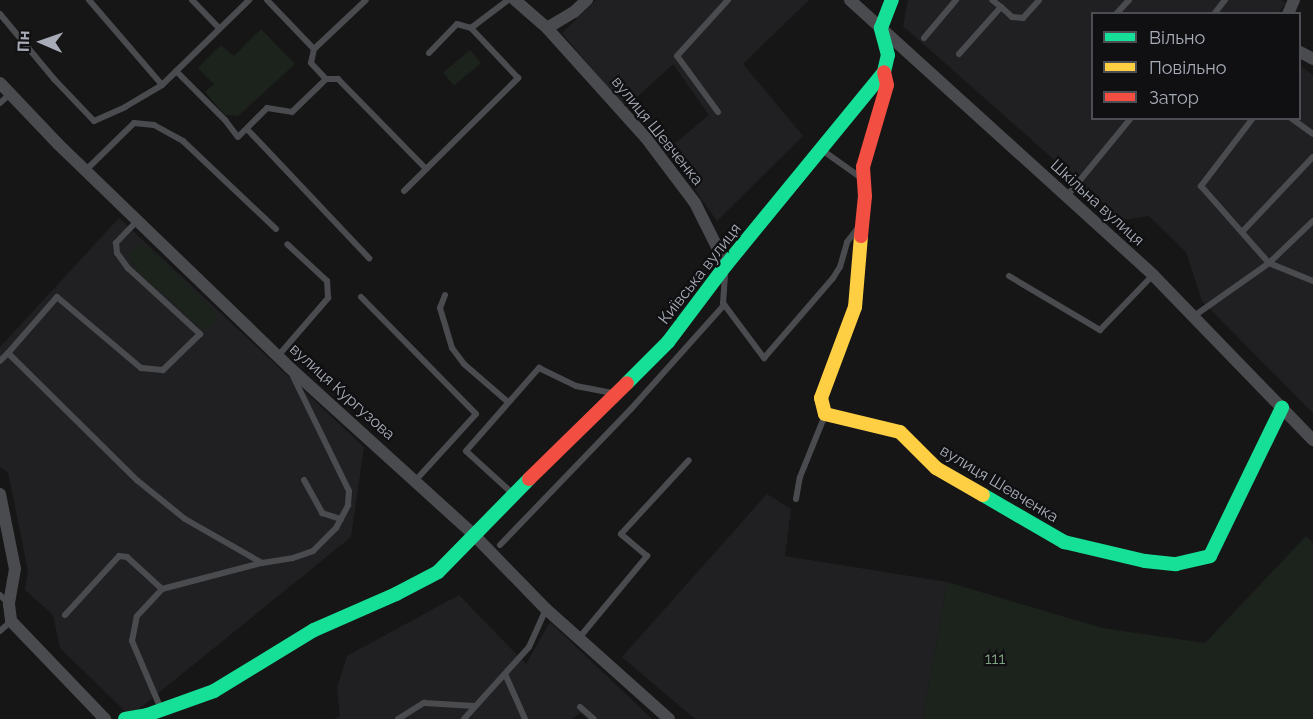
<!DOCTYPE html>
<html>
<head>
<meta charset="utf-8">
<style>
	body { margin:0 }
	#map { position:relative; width:1313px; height:719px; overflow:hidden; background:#161616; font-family:Raleway,sans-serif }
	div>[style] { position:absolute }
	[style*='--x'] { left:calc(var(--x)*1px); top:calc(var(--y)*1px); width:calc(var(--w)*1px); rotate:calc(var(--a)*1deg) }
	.built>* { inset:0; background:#202022 }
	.green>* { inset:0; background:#1c231d; transform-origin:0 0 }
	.lane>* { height:6px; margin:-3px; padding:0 3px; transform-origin:3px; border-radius:3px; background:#4a4b4f }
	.street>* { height:12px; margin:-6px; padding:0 6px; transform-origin:6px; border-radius:6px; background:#4a4b4f }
	.fast>* { height:14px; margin:-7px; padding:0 7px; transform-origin:7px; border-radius:7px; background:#16e098 }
	.slow>* { height:14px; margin:-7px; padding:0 7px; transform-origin:7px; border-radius:7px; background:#ffcf43 }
	.jam>* { height:14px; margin:-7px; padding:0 7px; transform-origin:7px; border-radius:7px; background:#f24e42 }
	span { translate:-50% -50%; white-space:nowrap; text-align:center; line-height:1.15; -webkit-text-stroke:4.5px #101012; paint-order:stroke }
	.street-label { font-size:16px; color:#a7acb7 }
	.park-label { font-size:16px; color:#7ea380 }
	.legend { position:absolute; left:1091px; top:12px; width:210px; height:108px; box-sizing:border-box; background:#101012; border:2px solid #4c4e54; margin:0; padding:8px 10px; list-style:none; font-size:18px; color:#a7acb7 }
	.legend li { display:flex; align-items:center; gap:12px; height:30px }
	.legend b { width:30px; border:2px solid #4c4e54 }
	.north { position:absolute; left:12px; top:12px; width:60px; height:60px; -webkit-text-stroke:4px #101012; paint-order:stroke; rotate:272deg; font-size:16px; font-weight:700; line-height:24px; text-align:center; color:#a7acb7 }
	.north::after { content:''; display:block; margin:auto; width:21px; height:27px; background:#a7acb7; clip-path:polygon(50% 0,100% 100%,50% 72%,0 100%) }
</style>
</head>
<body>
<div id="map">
	<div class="built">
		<i style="clip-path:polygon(596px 0,809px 0,743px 64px,803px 136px,717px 221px,667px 150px,709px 115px,673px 64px,625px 108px,562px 33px)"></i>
		<i style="clip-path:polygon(908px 0,1281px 0,1286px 3px,1278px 13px,1092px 14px,1092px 118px,1300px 118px,1300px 66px,1313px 75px,1313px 413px,1202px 301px,1186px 252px,1149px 216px,1122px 220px,903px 26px)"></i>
		<i style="clip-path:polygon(119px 218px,364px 447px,351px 537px,130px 716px,60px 648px,53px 615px,25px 590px,28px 571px,8px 472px,0 467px,0 347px)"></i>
		<i style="clip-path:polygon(767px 494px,791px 509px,785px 556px,947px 582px,923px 719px,695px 719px,622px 657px)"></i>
		<i style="clip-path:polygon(459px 595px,526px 664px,550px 622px,652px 719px,587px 719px,580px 713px,572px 719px,335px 719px,340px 716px,337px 688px,347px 656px)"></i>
	</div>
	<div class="green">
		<i style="clip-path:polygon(261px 29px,295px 64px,238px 116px,225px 115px,205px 92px,214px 84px,198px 68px,221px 45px,234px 56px)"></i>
		<i style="left:470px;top:50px;width:17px;height:35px;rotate:50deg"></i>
		<i style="clip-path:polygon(139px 245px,149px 248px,215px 312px,216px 321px,208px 330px,200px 328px,143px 276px,130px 259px,129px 253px)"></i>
		<i style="clip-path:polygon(1306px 536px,1313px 543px,1313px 719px,923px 719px,947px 582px,1102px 628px,1205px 643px)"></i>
	</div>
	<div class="lane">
		<i style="--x:89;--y:0;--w:112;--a:49.3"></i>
		<i style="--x:192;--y:0;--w:39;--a:46"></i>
		<i style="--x:267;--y:0;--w:68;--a:46.2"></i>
		<i style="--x:314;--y:49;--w:71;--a:-43.3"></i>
		<i style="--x:1001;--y:7;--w:15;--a:42"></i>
		<i style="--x:1012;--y:17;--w:11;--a:5"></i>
		<i style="--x:1023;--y:18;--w:24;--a:-48"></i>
		<i style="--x:0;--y:14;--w:85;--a:50.3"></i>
		<i style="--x:54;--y:79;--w:58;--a:46.4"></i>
		<i style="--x:94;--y:121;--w:34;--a:-24"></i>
		<i style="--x:125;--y:107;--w:43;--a:-30.7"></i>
		<i style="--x:162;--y:85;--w:122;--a:-44.3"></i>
		<i style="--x:1116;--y:14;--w:19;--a:-47"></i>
		<i style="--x:1214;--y:14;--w:18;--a:-52"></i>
		<i style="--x:924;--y:38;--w:50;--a:-49.9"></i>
		<i style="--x:314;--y:49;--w:14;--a:102"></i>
		<i style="--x:311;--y:63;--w:22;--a:47"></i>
		<i style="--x:326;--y:79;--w:12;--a:0"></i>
		<i style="--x:338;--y:79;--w:126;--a:45.6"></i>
		<i style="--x:429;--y:53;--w:40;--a:-46"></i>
		<i style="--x:457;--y:24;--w:15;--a:16"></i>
		<i style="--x:959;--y:54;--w:63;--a:-48.2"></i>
		<i style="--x:1001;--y:7;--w:11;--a:-142"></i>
		<i style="--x:176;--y:71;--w:69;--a:45"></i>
		<i style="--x:225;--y:120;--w:21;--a:53"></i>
		<i style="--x:238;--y:137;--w:41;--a:-45"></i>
		<i style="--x:267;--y:108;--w:25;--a:9"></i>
		<i style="--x:292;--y:112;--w:47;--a:-44.1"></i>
		<i style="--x:0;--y:103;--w:13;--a:-42"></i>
		<i style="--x:718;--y:112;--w:69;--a:-126.2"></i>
		<i style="--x:677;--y:56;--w:76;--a:-47.7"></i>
		<i style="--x:1253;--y:118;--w:86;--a:127.4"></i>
		<i style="--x:1201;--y:186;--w:103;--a:48.6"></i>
		<i style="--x:1269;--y:263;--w:48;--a:22.2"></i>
		<i style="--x:1291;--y:118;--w:27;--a:36"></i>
		<i style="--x:247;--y:129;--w:178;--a:46.6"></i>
		<i style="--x:822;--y:150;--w:47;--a:35.4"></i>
		<i style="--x:86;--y:170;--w:67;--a:-44.4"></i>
		<i style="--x:134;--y:123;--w:20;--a:6"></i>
		<i style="--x:154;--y:125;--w:33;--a:29"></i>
		<i style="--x:183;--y:141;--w:128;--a:43.4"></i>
		<i style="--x:404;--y:191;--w:161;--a:-44.7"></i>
		<i style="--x:518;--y:78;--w:69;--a:-133.2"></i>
		<i style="--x:471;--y:28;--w:46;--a:-37.1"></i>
		<i style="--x:1067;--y:196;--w:101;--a:-50.6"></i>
		<i style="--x:138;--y:220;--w:32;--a:134"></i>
		<i style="--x:116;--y:243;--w:10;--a:84"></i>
		<i style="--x:117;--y:253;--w:19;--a:54"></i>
		<i style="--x:128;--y:268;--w:98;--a:42.5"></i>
		<i style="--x:200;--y:334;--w:52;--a:135.8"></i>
		<i style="--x:163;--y:370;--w:22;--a:-175"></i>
		<i style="--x:141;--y:368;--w:110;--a:-139.8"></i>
		<i style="--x:57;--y:297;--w:74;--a:131.2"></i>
		<i style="--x:8;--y:353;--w:182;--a:44.6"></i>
		<i style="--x:138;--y:481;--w:60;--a:39"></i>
		<i style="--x:185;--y:519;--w:89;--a:29.7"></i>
		<i style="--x:262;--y:563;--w:31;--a:-9"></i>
		<i style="--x:293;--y:558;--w:21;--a:-19"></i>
		<i style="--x:313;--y:551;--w:33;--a:-45"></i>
		<i style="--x:336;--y:528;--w:26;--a:-62"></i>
		<i style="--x:348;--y:505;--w:14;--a:-86"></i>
		<i style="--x:349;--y:491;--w:128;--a:-116"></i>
		<i style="--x:1242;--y:232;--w:103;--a:-46.6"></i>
		<i style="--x:725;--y:275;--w:28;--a:94"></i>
		<i style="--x:723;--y:303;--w:69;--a:53.3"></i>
		<i style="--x:764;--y:358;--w:106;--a:-49.2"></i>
		<i style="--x:833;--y:278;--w:13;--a:-58"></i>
		<i style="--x:840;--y:267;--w:26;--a:-74"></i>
		<i style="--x:847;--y:242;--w:16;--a:-52"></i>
		<i style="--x:1009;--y:276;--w:106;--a:30.7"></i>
		<i style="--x:1100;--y:330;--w:76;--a:-46.1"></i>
		<i style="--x:445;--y:295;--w:14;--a:111"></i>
		<i style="--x:440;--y:308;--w:42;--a:73.3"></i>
		<i style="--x:452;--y:348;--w:20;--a:53"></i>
		<i style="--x:464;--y:364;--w:58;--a:40.8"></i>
		<i style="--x:361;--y:297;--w:164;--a:45.5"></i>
		<i style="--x:476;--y:414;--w:91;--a:132.3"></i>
		<i style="--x:1194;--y:316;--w:92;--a:-35.2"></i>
		<i style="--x:1269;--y:263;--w:61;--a:-43.7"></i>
		<i style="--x:278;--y:356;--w:77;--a:-49.2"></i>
		<i style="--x:328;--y:298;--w:17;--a:-93"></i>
		<i style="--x:327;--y:281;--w:54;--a:-137.2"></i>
		<i style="--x:0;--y:361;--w:11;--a:-45"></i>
		<i style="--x:304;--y:480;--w:38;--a:61"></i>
		<i style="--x:322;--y:513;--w:20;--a:18"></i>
		<i style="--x:512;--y:493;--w:62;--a:-137.6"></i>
		<i style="--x:466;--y:451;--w:111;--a:-48.7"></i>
		<i style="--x:539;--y:368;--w:41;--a:25.9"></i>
		<i style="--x:576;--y:386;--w:37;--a:11"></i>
		<i style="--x:796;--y:499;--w:22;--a:-80"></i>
		<i style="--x:800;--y:477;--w:67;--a:-68"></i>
		<i style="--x:500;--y:545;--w:189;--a:-46.1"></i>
		<i style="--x:631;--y:409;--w:140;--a:-48.2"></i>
		<i style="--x:0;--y:595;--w:13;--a:45"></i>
		<i style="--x:65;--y:615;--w:80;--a:-47.5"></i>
		<i style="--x:119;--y:556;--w:8;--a:7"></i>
		<i style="--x:127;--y:557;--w:47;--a:42.4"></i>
		<i style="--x:0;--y:631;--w:15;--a:-42"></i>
		<i style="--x:579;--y:638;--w:107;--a:-50.3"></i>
		<i style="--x:647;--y:556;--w:34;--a:-140"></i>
		<i style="--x:621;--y:534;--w:100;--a:-47.4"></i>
		<i style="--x:505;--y:674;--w:49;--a:66"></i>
		<i style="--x:580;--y:707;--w:18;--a:41"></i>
		<i style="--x:161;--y:709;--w:74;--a:-113.1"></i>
		<i style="--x:132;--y:641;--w:25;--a:-79"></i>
		<i style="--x:137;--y:616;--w:37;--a:-47"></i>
		<i style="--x:162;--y:589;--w:102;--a:-14.7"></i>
		<i style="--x:398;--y:719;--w:31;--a:-32"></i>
		<i style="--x:424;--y:703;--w:51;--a:3.4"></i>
		<i style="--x:464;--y:719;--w:97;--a:-47.9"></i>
		<i style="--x:529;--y:647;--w:42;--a:-65.9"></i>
	</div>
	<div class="street">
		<i style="--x:515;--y:0;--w:43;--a:41.2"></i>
		<i style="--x:547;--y:28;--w:31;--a:-31"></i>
		<i style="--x:574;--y:12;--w:18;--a:-43"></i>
		<i style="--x:850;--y:0;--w:409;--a:42.2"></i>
		<i style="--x:1153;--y:275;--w:230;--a:45.9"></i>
		<i style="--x:1288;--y:14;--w:15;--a:-67"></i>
		<i style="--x:547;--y:28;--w:148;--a:48"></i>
		<i style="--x:646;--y:138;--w:81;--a:53"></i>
		<i style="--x:695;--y:203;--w:69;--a:63.4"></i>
		<i style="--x:1300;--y:52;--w:15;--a:28"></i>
		<i style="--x:0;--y:83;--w:84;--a:46.4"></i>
		<i style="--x:58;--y:144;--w:322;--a:44"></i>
		<i style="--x:290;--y:368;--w:247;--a:42.2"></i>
		<i style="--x:473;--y:534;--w:105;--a:45.8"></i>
		<i style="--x:546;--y:609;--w:165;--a:41.8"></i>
		<i style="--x:0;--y:494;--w:76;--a:78.7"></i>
		<i style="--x:15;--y:569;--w:36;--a:100"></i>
		<i style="--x:9;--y:604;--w:17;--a:83"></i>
		<i style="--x:11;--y:621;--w:136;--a:46.2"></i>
	</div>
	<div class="fast">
		<i style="--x:627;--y:383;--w:58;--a:-45"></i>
		<i style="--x:668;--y:342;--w:96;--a:-53"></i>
		<i style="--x:726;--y:265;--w:249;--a:-50.7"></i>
		<i style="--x:884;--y:72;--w:17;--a:-77"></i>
		<i style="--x:888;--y:55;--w:28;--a:-105"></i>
		<i style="--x:881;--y:28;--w:30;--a:-69"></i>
		<i style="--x:983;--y:495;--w:94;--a:30.1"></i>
		<i style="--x:1064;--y:542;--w:83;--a:13.2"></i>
		<i style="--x:1145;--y:561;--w:31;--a:6"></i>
		<i style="--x:1176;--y:564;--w:35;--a:-13"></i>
		<i style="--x:1210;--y:556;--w:165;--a:-64.1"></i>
		<i style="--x:125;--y:719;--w:22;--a:-10"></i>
		<i style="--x:147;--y:715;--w:71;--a:-19.7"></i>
		<i style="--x:214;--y:691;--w:117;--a:-31.4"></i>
		<i style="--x:314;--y:630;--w:90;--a:-23.7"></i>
		<i style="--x:396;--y:594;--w:47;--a:-27.6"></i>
		<i style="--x:438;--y:572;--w:130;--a:-45.6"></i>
	</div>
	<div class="slow">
		<i style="--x:861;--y:236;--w:71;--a:94.8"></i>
		<i style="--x:855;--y:307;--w:97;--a:110.5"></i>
		<i style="--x:821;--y:398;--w:16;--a:76"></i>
		<i style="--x:825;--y:414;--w:77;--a:13.5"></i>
		<i style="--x:900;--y:432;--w:51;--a:45"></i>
		<i style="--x:936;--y:468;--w:54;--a:29.9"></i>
	</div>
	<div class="jam">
		<i style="--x:861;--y:236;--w:40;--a:-84.3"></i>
		<i style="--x:865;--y:196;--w:29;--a:-94"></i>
		<i style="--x:863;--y:167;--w:85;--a:-73.7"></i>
		<i style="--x:887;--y:85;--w:13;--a:-103"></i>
		<i style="--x:529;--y:479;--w:137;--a:-44.4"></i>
	</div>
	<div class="street-label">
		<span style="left:657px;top:131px;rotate:51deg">вулиця Шевченка</span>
		<span style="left:1097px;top:203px;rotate:42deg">Шкільна вулиця</span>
		<span style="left:700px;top:274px;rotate:-52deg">Київська вулиця</span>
		<span style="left:342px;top:392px;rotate:42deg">вулиця Кургузова</span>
		<span style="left:999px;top:484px;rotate:31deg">вулиця Шевченка</span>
	</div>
	<div class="park-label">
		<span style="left:995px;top:659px">111</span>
	</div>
	<ul class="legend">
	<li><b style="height:8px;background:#16e098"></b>Вільно</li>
	<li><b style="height:8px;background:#ffcf43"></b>Повільно</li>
	<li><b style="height:8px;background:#f24e42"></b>Затор</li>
	</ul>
	<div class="north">Пн</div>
</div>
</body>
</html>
